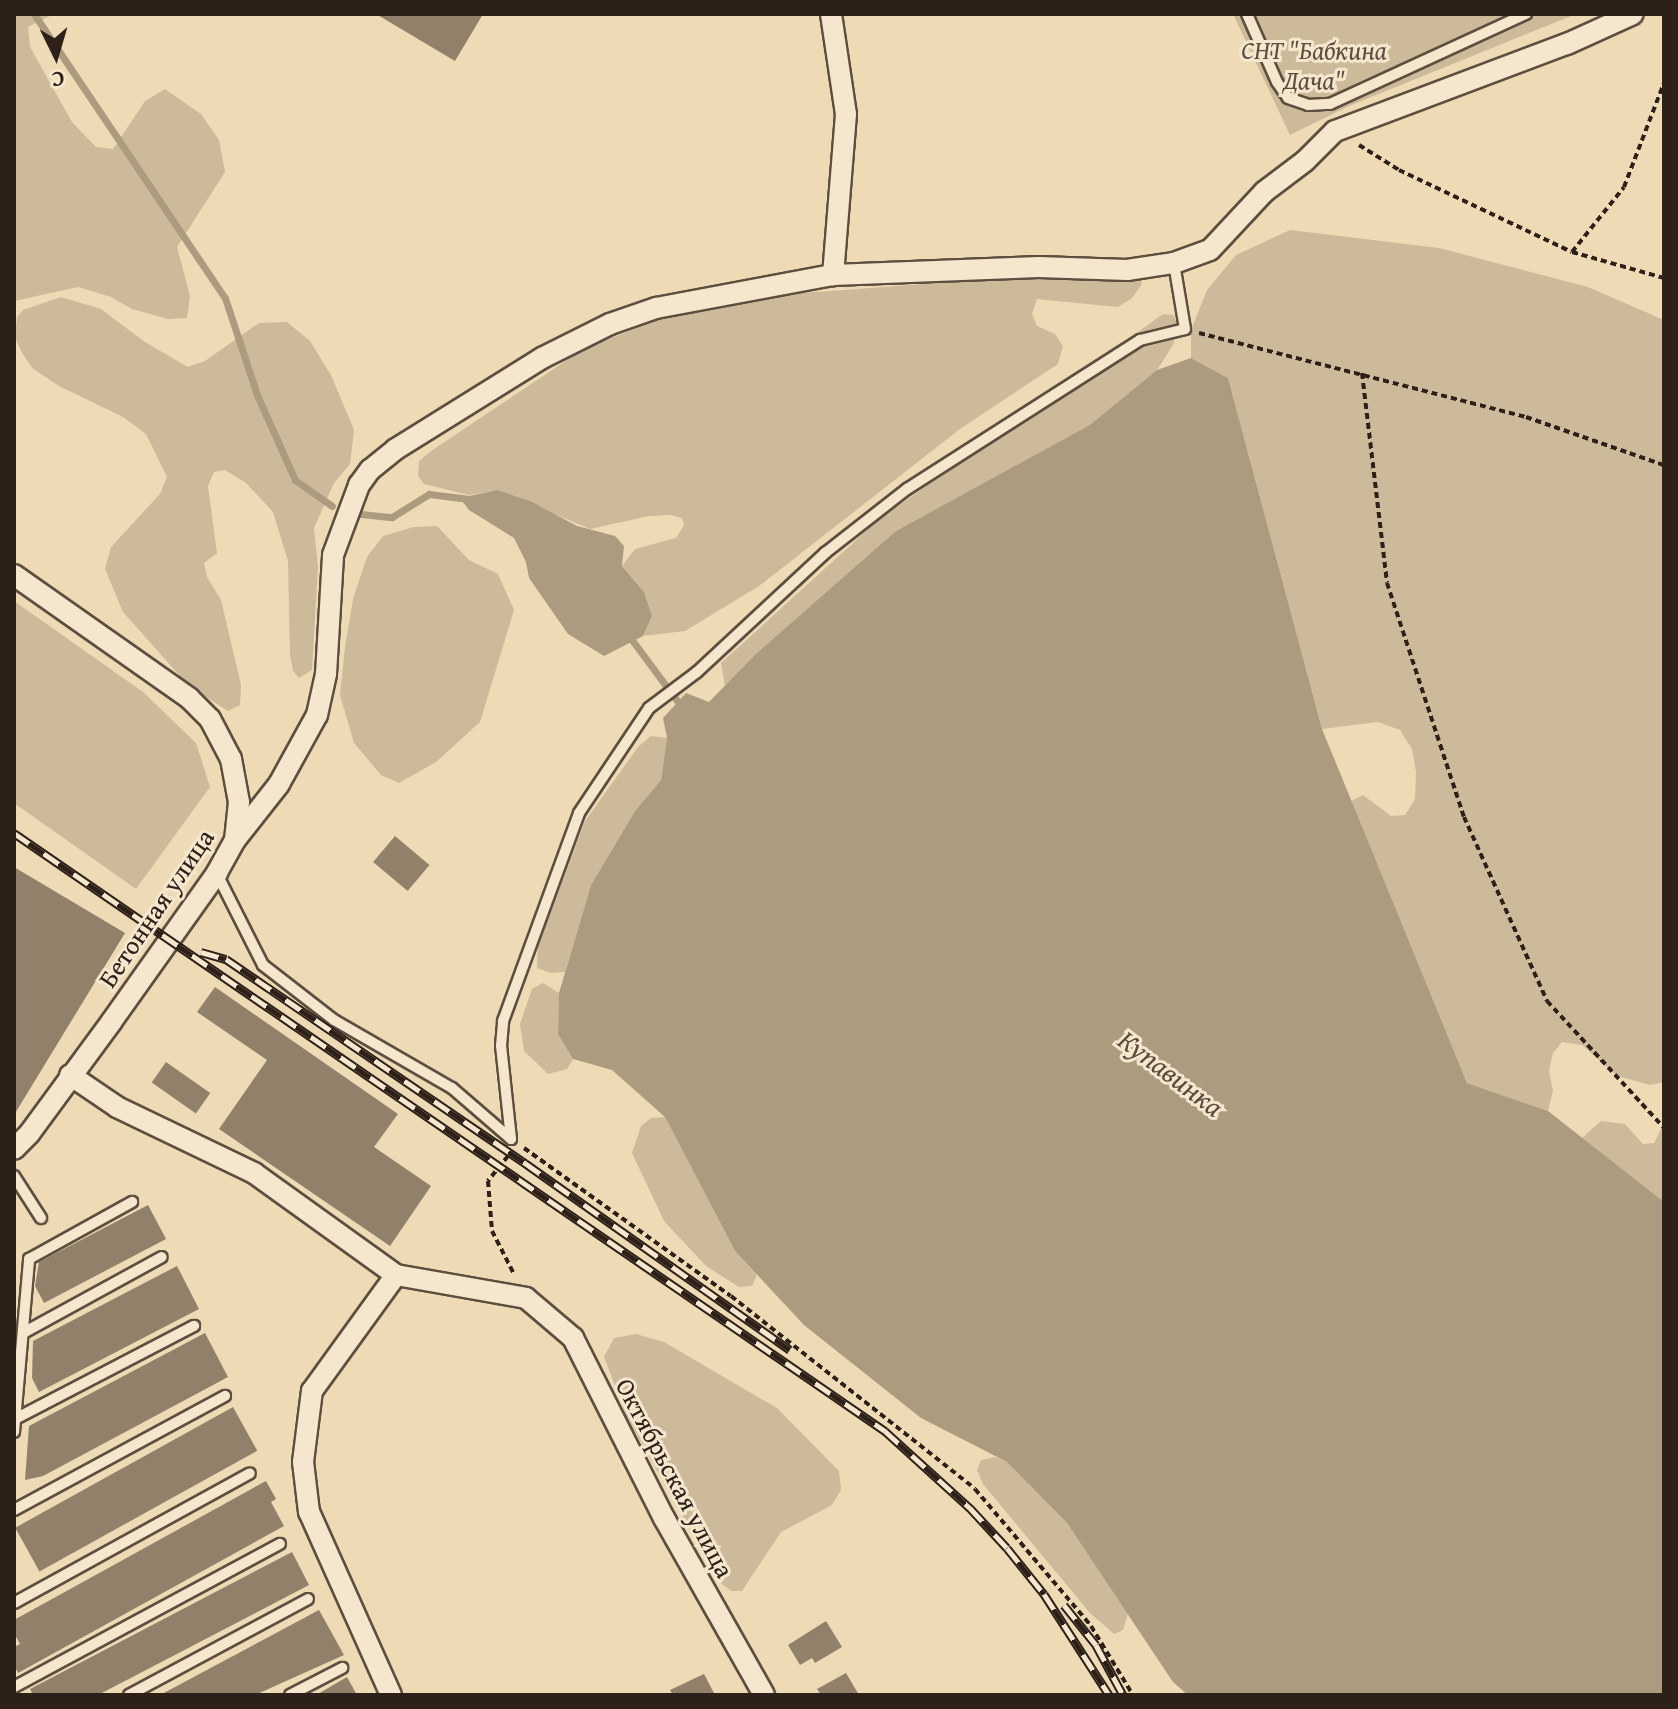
<!DOCTYPE html>
<html>
<head>
<meta charset="utf-8">
<style>
	body { margin:0 }
	#map { position:relative; width:1678px; height:1709px; overflow:hidden; background:#eedab4; font-family:"Gentium Book Plus",serif }
	div>[style] { position:absolute }
	[style*='--x'] { left:calc(var(--x)*1px); top:calc(var(--y)*1px); width:calc(var(--w)*1px); rotate:calc(var(--a)*1deg) }
	.green>* { inset:0; background:#cdba9a }
	.water>* { inset:0; background:#ac9b7f }
	.stream>* { height:7px; margin:-3.5px; padding:0 3.5px; transform-origin:3.5px; border-radius:3.5px; background:#ac9b7f }
	.building>* { inset:0; background:#91816a; transform-origin:0 0 }
	.path>* { height:4px; margin-top:-2px; transform-origin:0; background:repeating-linear-gradient(90deg,#2d2019 0 6px,transparent 0 10px) }
	.roads { filter:drop-shadow(2px 0 #5d4e40) drop-shadow(-2px 0 #5d4e40) drop-shadow(0 2px #5d4e40) drop-shadow(0 -2px #5d4e40) }
	.lane>* { height:10px; margin:-5px; padding:0 5px; transform-origin:5px; border-radius:5px; background:#f4e7ce }
	.street>* { height:20px; margin:-10px; padding:0 10px; transform-origin:10px; border-radius:10px; background:#f4e7ce }
	.rail>* { height:9px; margin-top:-4.5px; transform-origin:0; background:repeating-linear-gradient(90deg,#f4e7ce 0 18px,#2d2019 0 36px); box-sizing:border-box; border-block:2px solid #2d2019 }
	span { translate:-50% -50%; white-space:nowrap; text-align:center; line-height:1.15; -webkit-text-stroke:6px #f4e7ce; paint-order:stroke }
	.park-label { font-size:26px; color:#5d4e40; font-style:italic }
	.street-label { font-size:26px; color:#2d2019 }
	.water-label { font-size:28px; color:#594b3d; font-style:italic }
	.frame { position:absolute; inset:0; border:16px solid #2d2019; pointer-events:none }
	.north { position:absolute; left:16px; top:16px; width:80px; height:80px; -webkit-text-stroke:6px #f4e7ce; paint-order:stroke; rotate:175deg; font-size:22px; font-weight:700; line-height:32px; text-align:center; color:#2d2019 }
	.north::after { content:''; display:block; margin:auto; width:28px; height:36px; background:#2d2019; clip-path:polygon(50% 0,100% 100%,50% 72%,0 100%) }
</style>
</head>
<body>
<div id="map">
	<div class="green">
		<i style="clip-path:polygon(14px 14px,54px 14px,28px 27px,30px 47px,72px 122px,96px 147px,113px 149px,145px 101px,165px 89px,201px 114px,219px 140px,225px 172px,177px 247px,190px 296px,187px 318px,168px 319px,132px 309px,111px 297px,78px 287px,14px 301px)"></i>
		<i style="clip-path:polygon(1233px 14px,1576px 14px,1349px 106px,1290px 135px)"></i>
		<i style="clip-path:polygon(1290px 230px,1439px 248px,1588px 287px,1664px 320px,1664px 1082px,1650px 1085px,1617px 1076px,1582px 1045px,1562px 1042px,1553px 1053px,1549px 1070px,1553px 1091px,1548px 1111px,1467px 1083px,1351px 801px,1363px 795px,1391px 816px,1405px 815px,1415px 799px,1416px 772px,1412px 749px,1400px 730px,1378px 722px,1322px 729px,1228px 378px,1191px 358px,1191px 330px,1207px 290px,1236px 255px)"></i>
		<i style="clip-path:polygon(1139px 272px,1142px 284px,1132px 298px,1118px 307px,1037px 299px,1032px 314px,1037px 326px,1055px 334px,1063px 346px,1058px 364px,960px 429px,759px 586px,685px 631px,643px 636px,652px 616px,644px 592px,622px 566px,635px 549px,676px 538px,684px 525px,682px 518px,670px 515px,649px 516px,590px 529px,497px 490px,469px 495px,424px 484px,418px 476px,419px 461px,431px 451px,585px 348px,669px 316px,776px 295px,1018px 277px,1059px 279px)"></i>
		<i style="clip-path:polygon(61px 297px,101px 309px,145px 342px,188px 367px,205px 361px,259px 323px,287px 322px,310px 341px,331px 375px,354px 430px,350px 464px,334px 483px,314px 528px,318px 567px,312px 670px,299px 678px,293px 671px,290px 655px,288px 561px,273px 512px,246px 483px,225px 470px,214px 472px,208px 486px,217px 553px,204px 563px,207px 577px,221px 600px,241px 685px,240px 705px,228px 711px,188px 685px,123px 612px,105px 569px,111px 547px,160px 494px,167px 477px,146px 434px,123px 417px,59px 386px,32px 368px,21px 351px,15px 337px,17px 317px,23px 310px)"></i>
		<i style="clip-path:polygon(1163px 314px,1173px 315px,1179px 326px,1173px 345px,1157px 370px,1091px 425px,896px 531px,725px 686px,721px 663px,875px 523px)"></i>
		<i style="clip-path:polygon(437px 526px,469px 560px,498px 574px,514px 610px,480px 722px,436px 762px,399px 783px,381px 775px,354px 743px,340px 695px,345px 647px,353px 599px,367px 557px,383px 536px,414px 527px)"></i>
		<i style="clip-path:polygon(14px 601px,143px 692px,196px 743px,210px 787px,136px 889px,14px 803px)"></i>
		<i style="clip-path:polygon(651px 736px,667px 738px,661px 780px,635px 811px,591px 885px,565px 972px,551px 973px,537px 968px,538px 946px,585px 821px,638px 747px)"></i>
		<i style="clip-path:polygon(543px 983px,559px 993px,558px 1034px,573px 1059px,567px 1069px,548px 1074px,524px 1051px,520px 1024px,532px 989px)"></i>
		<i style="clip-path:polygon(665px 1117px,735px 1251px,757px 1275px,752px 1286px,739px 1287px,706px 1266px,664px 1221px,632px 1153px,641px 1126px,651px 1118px)"></i>
		<i style="clip-path:polygon(1601px 1121px,1625px 1124px,1643px 1144px,1654px 1143px,1664px 1123px,1664px 1202px,1582px 1138px)"></i>
		<i style="clip-path:polygon(636px 1334px,664px 1342px,777px 1408px,839px 1471px,841px 1490px,832px 1505px,781px 1532px,742px 1591px,732px 1591px,719px 1582px,627px 1417px,604px 1357px,614px 1338px)"></i>
		<i style="clip-path:polygon(995px 1457px,1007px 1462px,1067px 1523px,1128px 1614px,1123px 1630px,1114px 1634px,1090px 1613px,983px 1484px,977px 1470px,981px 1460px)"></i>
	</div>
	<div class="water">
		<i style="clip-path:polygon(1191px 358px,1228px 378px,1322px 729px,1467px 1083px,1548px 1111px,1664px 1202px,1664px 1695px,1188px 1695px,1173px 1682px,1067px 1523px,1007px 1462px,921px 1418px,804px 1325px,735px 1251px,665px 1117px,612px 1070px,573px 1059px,558px 1034px,559px 993px,591px 885px,635px 811px,661px 780px,667px 738px,663px 718px,686px 693px,709px 702px,755px 655px,896px 531px,1090px 425px,1157px 370px)"></i>
		<i style="clip-path:polygon(497px 490px,530px 501px,577px 526px,615px 536px,624px 546px,622px 566px,644px 592px,652px 616px,643px 636px,604px 656px,568px 634px,529px 578px,526px 562px,514px 538px,469px 510px,460px 498px)"></i>
	</div>
	<div class="stream">
		<i style="--x:34;--y:14;--w:342;--a:56.1"></i>
		<i style="--x:225;--y:298;--w:102;--a:71.7"></i>
		<i style="--x:257;--y:395;--w:93;--a:65.9"></i>
		<i style="--x:295;--y:480;--w:45;--a:35.1"></i>
		<i style="--x:361;--y:514;--w:31;--a:6"></i>
		<i style="--x:392;--y:517;--w:44;--a:-31.9"></i>
		<i style="--x:429;--y:494;--w:40;--a:7.1"></i>
		<i style="--x:629;--y:636;--w:82;--a:53.4"></i>
	</div>
	<div class="building">
		<i style="clip-path:polygon(376px 14px,483px 14px,455px 61px)"></i>
		<i style="left:395px;top:836px;width:45px;height:34px;rotate:40deg"></i>
		<i style="clip-path:polygon(14px 867px,125px 933px,14px 1115px)"></i>
		<i style="clip-path:polygon(215px 987px,398px 1114px,374px 1147px,431px 1186px,390px 1246px,219px 1129px,267px 1060px,197px 1012px)"></i>
		<i style="left:166px;top:1062px;width:54px;height:25px;rotate:35deg"></i>
		<i style="clip-path:polygon(148px 1205px,166px 1239px,44px 1303px,35px 1286px,39px 1262px)"></i>
		<i style="clip-path:polygon(177px 1266px,199px 1309px,39px 1392px,32px 1378px,33px 1341px)"></i>
		<i style="clip-path:polygon(205px 1333px,228px 1377px,43px 1476px,25px 1480px,29px 1426px)"></i>
		<i style="left:233px;top:1407px;width:50px;height:249px;rotate:61deg"></i>
		<i style="clip-path:polygon(266px 1481px,276px 1499px,271px 1502px,284px 1526px,18px 1673px,14px 1665px,14px 1647px,20px 1644px,14px 1633px,14px 1620px)"></i>
		<i style="clip-path:polygon(292px 1552px,309px 1585px,98px 1695px,33px 1695px,30px 1689px)"></i>
		<i style="clip-path:polygon(319px 1610px,344px 1655px,255px 1695px,160px 1695px)"></i>
		<i style="clip-path:polygon(826px 1621px,842px 1647px,815px 1663px,812px 1658px,800px 1665px,788px 1645px)"></i>
		<i style="clip-path:polygon(846px 1673px,859px 1695px,821px 1695px,817px 1689px)"></i>
		<i style="clip-path:polygon(704px 1674px,715px 1695px,673px 1695px,670px 1690px)"></i>
		<i style="clip-path:polygon(347px 1677px,357px 1695px,316px 1695px)"></i>
	</div>
	<div class="path">
		<i style="--x:1359;--y:145;--w:47;--a:32"></i>
		<i style="--x:1399;--y:170;--w:191;--a:25.4"></i>
		<i style="--x:1572;--y:252;--w:96;--a:15.8"></i>
		<i style="--x:1572;--y:252;--w:83;--a:-51.3"></i>
		<i style="--x:1624;--y:187;--w:111;--a:-69"></i>
		<i style="--x:1199;--y:333;--w:338;--a:14.4"></i>
		<i style="--x:1526;--y:417;--w:146;--a:19.2"></i>
		<i style="--x:1362;--y:373;--w:211;--a:83.2"></i>
		<i style="--x:1387;--y:583;--w:246;--a:71.8"></i>
		<i style="--x:1464;--y:817;--w:202;--a:65.7"></i>
		<i style="--x:1547;--y:1001;--w:173;--a:47.3"></i>
		<i style="--x:524;--y:1148;--w:254;--a:35.6"></i>
		<i style="--x:731;--y:1296;--w:311;--a:38.3"></i>
		<i style="--x:975;--y:1489;--w:180;--a:49.7"></i>
		<i style="--x:1091;--y:1626;--w:81;--a:58.7"></i>
		<i style="--x:508;--y:1156;--w:32;--a:129"></i>
		<i style="--x:488;--y:1181;--w:50;--a:85.4"></i>
		<i style="--x:492;--y:1231;--w:48;--a:62.9"></i>
	</div>
	<div class="roads">
		<div class="lane">
			<i style="--x:1247;--y:14;--w:74;--a:66.2"></i>
			<i style="--x:1277;--y:82;--w:19;--a:55"></i>
			<i style="--x:1288;--y:98;--w:21;--a:19"></i>
			<i style="--x:1308;--y:105;--w:22;--a:-3"></i>
			<i style="--x:1330;--y:104;--w:216;--a:-24.7"></i>
			<i style="--x:217;--y:874;--w:102;--a:63.2"></i>
			<i style="--x:263;--y:965;--w:90;--a:37.8"></i>
			<i style="--x:334;--y:1020;--w:136;--a:30"></i>
			<i style="--x:452;--y:1088;--w:78;--a:40.8"></i>
			<i style="--x:511;--y:1139;--w:94;--a:-96.1"></i>
			<i style="--x:501;--y:1046;--w:25;--a:-85"></i>
			<i style="--x:503;--y:1021;--w:221;--a:-69.9"></i>
			<i style="--x:579;--y:813;--w:126;--a:-56.3"></i>
			<i style="--x:649;--y:708;--w:60;--a:-36.9"></i>
			<i style="--x:697;--y:672;--w:175;--a:-42.9"></i>
			<i style="--x:825;--y:553;--w:104;--a:-38"></i>
			<i style="--x:907;--y:489;--w:277;--a:-32.6"></i>
			<i style="--x:1140;--y:340;--w:46;--a:-13.7"></i>
			<i style="--x:1185;--y:329;--w:67;--a:-99.5"></i>
			<i style="--x:14;--y:1176;--w:50;--a:57.3"></i>
			<i style="--x:23;--y:1333;--w:158;--a:-28.7"></i>
			<i style="--x:15;--y:1419;--w:202;--a:-27.5"></i>
			<i style="--x:14;--y:1432;--w:174;--a:-85"></i>
			<i style="--x:29;--y:1259;--w:118;--a:-29"></i>
			<i style="--x:14;--y:1510;--w:240;--a:-28.4"></i>
			<i style="--x:14;--y:1603;--w:269;--a:-28.8"></i>
			<i style="--x:14;--y:1687;--w:302;--a:-28.3"></i>
			<i style="--x:129;--y:1695;--w:203;--a:-28.2"></i>
			<i style="--x:290;--y:1695;--w:59;--a:-27.4"></i>
		</div>
		<div class="street">
			<i style="--x:831;--y:14;--w:101;--a:81.5"></i>
			<i style="--x:846;--y:114;--w:162;--a:94.6"></i>
			<i style="--x:14;--y:575;--w:214;--a:35.1"></i>
			<i style="--x:189;--y:698;--w:30;--a:45"></i>
			<i style="--x:210;--y:719;--w:45;--a:62.3"></i>
			<i style="--x:231;--y:759;--w:44;--a:79.5"></i>
			<i style="--x:239;--y:802;--w:38;--a:96"></i>
			<i style="--x:235;--y:840;--w:38;--a:119"></i>
			<i style="--x:217;--y:873;--w:181;--a:125.4"></i>
			<i style="--x:112;--y:1021;--w:140;--a:126.3"></i>
			<i style="--x:29;--y:1134;--w:21;--a:135"></i>
			<i style="--x:235;--y:840;--w:71;--a:-51.8"></i>
			<i style="--x:279;--y:784;--w:79;--a:-61.2"></i>
			<i style="--x:317;--y:715;--w:42;--a:-77.6"></i>
			<i style="--x:326;--y:674;--w:119;--a:-86.6"></i>
			<i style="--x:333;--y:555;--w:75;--a:-69.6"></i>
			<i style="--x:359;--y:485;--w:19;--a:-54"></i>
			<i style="--x:370;--y:470;--w:33;--a:-39"></i>
			<i style="--x:396;--y:449;--w:172;--a:-31.9"></i>
			<i style="--x:542;--y:358;--w:76;--a:-26.6"></i>
			<i style="--x:610;--y:324;--w:49;--a:-19.2"></i>
			<i style="--x:656;--y:308;--w:180;--a:-10.6"></i>
			<i style="--x:833;--y:275;--w:206;--a:-2.2"></i>
			<i style="--x:1039;--y:267;--w:88;--a:2"></i>
			<i style="--x:1127;--y:270;--w:48;--a:-8.5"></i>
			<i style="--x:1174;--y:263;--w:38;--a:-20"></i>
			<i style="--x:1210;--y:250;--w:79;--a:-47"></i>
			<i style="--x:1264;--y:192;--w:51;--a:-37.1"></i>
			<i style="--x:1305;--y:161;--w:42;--a:-45"></i>
			<i style="--x:1335;--y:131;--w:248;--a:-20.6"></i>
			<i style="--x:1567;--y:44;--w:72;--a:-24.4"></i>
			<i style="--x:70;--y:1075;--w:57;--a:34.2"></i>
			<i style="--x:117;--y:1107;--w:152;--a:25.7"></i>
			<i style="--x:254;--y:1173;--w:175;--a:35.7"></i>
			<i style="--x:391;--y:1695;--w:201;--a:-114.1"></i>
			<i style="--x:309;--y:1512;--w:50;--a:-96.8"></i>
			<i style="--x:303;--y:1462;--w:72;--a:-82.8"></i>
			<i style="--x:312;--y:1391;--w:143;--a:-54.1"></i>
			<i style="--x:396;--y:1275;--w:132;--a:10"></i>
			<i style="--x:526;--y:1298;--w:62;--a:40.4"></i>
			<i style="--x:573;--y:1338;--w:202;--a:63.2"></i>
			<i style="--x:664;--y:1518;--w:203;--a:60.5"></i>
		</div>
	</div>
	<div class="rail">
		<i style="--x:14;--y:833;--w:1057;--a:34.47"></i>
		<i style="--x:885;--y:1431;--w:115;--a:42.2"></i>
		<i style="--x:970;--y:1508;--w:54;--a:47.2"></i>
		<i style="--x:1007;--y:1548;--w:59;--a:51.2"></i>
		<i style="--x:1044;--y:1594;--w:120;--a:57.2"></i>
		<i style="--x:201;--y:952;--w:26;--a:16"></i>
		<i style="--x:226;--y:959;--w:362;--a:34.3"></i>
		<i style="--x:525;--y:1163;--w:324;--a:35.2"></i>
		<i style="--x:1064;--y:1605;--w:51;--a:51.3"></i>
		<i style="--x:1096;--y:1645;--w:57;--a:61.6"></i>
	</div>
	<div class="park-label">
		<span style="left:1314px;top:65px">СНТ "Бабкина<br>Дача"</span>
	</div>
	<div class="street-label">
		<span style="left:156px;top:908px;rotate:-56deg">Бетонная улица</span>
		<span style="left:675px;top:1478px;rotate:62deg">Октябрьская улица</span>
	</div>
	<div class="water-label">
		<span style="left:1171px;top:1073px;rotate:37deg">Купавинка</span>
	</div>
	<div class="frame"></div>
	<div class="north">С</div>
</div>
</body>
</html>
